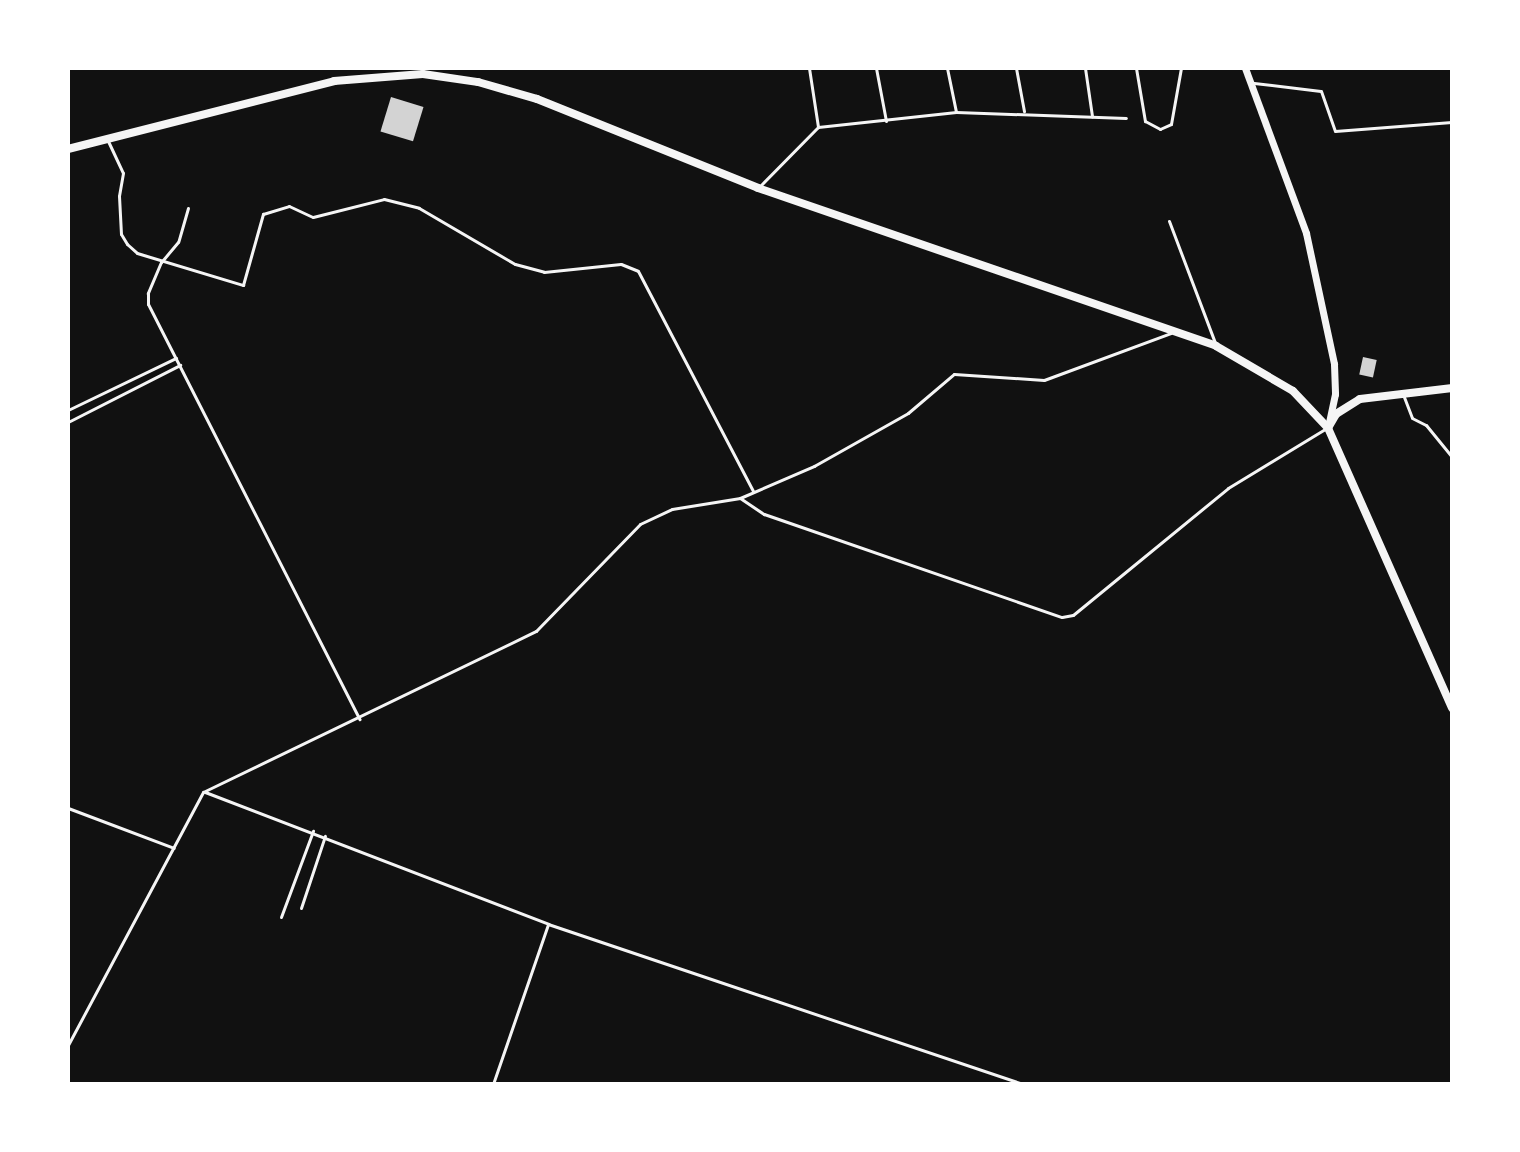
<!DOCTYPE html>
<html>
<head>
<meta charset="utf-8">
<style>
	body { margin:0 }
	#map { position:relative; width:1520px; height:1152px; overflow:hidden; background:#111; font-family:"Noto Sans",sans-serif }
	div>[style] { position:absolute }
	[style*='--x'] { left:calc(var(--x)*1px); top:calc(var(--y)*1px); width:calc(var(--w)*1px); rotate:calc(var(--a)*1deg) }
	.building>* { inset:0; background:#d3d3d3; transform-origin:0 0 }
	.service>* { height:3px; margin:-1.5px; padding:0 1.5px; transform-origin:1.5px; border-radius:1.5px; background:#f5f5f5 }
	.minor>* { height:7px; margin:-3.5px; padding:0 3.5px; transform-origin:3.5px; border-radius:3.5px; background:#f5f5f5 }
	.tertiary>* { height:8px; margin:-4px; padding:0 4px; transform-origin:4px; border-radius:4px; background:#f5f5f5 }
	span { translate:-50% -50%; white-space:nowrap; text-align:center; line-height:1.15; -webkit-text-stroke:6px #fff; paint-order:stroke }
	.frame { position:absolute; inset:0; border:70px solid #fff; pointer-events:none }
</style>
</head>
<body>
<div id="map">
	<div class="building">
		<i style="left:391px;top:97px;width:34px;height:36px;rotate:17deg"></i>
		<i style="left:1363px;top:357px;width:14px;height:18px;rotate:12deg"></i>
	</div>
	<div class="service">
		<i style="--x:809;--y:68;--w:60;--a:81.3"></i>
		<i style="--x:876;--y:68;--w:54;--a:79.3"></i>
		<i style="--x:947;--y:68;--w:45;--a:78.4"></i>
		<i style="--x:1016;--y:68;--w:44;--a:79.5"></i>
		<i style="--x:1085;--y:68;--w:49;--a:81.7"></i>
		<i style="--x:1136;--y:68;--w:54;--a:80.4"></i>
		<i style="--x:1145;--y:121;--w:17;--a:28"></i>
		<i style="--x:1160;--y:129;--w:12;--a:-24"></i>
		<i style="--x:1171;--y:124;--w:57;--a:-79.9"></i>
		<i style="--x:1254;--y:83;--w:67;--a:6.8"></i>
		<i style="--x:1321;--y:91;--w:42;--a:70.7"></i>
		<i style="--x:1335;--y:131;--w:117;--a:-4.4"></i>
		<i style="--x:108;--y:141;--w:35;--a:65"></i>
		<i style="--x:123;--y:173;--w:23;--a:100"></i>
		<i style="--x:119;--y:196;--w:38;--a:87"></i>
		<i style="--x:121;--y:234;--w:12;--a:59"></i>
		<i style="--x:127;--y:244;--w:13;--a:42"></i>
		<i style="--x:137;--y:253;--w:111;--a:16.8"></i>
		<i style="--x:243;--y:285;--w:74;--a:-74.3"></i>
		<i style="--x:263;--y:214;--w:27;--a:-17"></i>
		<i style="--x:289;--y:206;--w:26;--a:25"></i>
		<i style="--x:313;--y:217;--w:73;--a:-14.2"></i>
		<i style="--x:384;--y:199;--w:36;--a:14"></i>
		<i style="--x:419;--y:208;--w:111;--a:30.3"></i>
		<i style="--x:515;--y:264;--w:30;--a:15"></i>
		<i style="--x:544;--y:272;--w:77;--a:-5.9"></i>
		<i style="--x:621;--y:264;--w:18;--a:22"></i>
		<i style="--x:638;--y:271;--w:248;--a:62.4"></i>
		<i style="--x:761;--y:185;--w:81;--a:-45.5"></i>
		<i style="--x:818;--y:127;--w:139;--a:-6.2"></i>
		<i style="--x:956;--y:112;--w:170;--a:2"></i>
		<i style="--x:188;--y:208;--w:35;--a:106"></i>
		<i style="--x:178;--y:242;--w:26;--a:130"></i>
		<i style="--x:161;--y:262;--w:34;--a:113"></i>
		<i style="--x:148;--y:293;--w:11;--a:90"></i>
		<i style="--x:148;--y:304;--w:466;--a:63"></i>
		<i style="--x:1169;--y:221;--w:130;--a:69.3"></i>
		<i style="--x:1404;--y:397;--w:22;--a:69"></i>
		<i style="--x:1412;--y:418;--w:16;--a:27"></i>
		<i style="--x:1426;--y:425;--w:41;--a:50.9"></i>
		<i style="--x:68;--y:410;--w:120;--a:-25.7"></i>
		<i style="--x:68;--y:422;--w:126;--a:-27"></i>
		<i style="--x:740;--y:498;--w:29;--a:34"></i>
		<i style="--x:764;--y:514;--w:315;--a:19.1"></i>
		<i style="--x:1062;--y:617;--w:11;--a:-10"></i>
		<i style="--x:1073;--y:615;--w:200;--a:-39.3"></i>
		<i style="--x:1228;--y:488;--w:114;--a:-31.3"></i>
		<i style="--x:205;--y:792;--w:368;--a:21"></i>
		<i style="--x:548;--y:924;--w:501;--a:18.62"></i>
		<i style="--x:68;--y:808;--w:113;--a:20.7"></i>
		<i style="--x:301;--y:908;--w:76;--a:-71.6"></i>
		<i style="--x:281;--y:917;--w:92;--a:-69.6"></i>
		<i style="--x:68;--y:1045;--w:287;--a:-61.9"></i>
		<i style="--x:203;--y:792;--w:370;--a:-25.8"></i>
		<i style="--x:536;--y:631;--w:149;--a:-45.8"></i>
		<i style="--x:640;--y:524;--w:35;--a:-25"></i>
		<i style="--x:672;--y:509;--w:69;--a:-9.2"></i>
		<i style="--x:740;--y:498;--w:81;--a:-23.4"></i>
		<i style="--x:814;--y:466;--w:108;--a:-29.4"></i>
		<i style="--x:908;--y:413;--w:60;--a:-40.3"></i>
		<i style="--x:954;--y:374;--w:90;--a:3.8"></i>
		<i style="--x:1044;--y:380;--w:135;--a:-20.3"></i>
		<i style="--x:493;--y:1084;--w:169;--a:-71"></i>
	</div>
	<div class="minor">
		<i style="--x:1245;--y:68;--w:176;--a:69.7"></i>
		<i style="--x:1306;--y:233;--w:134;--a:77.9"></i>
		<i style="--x:1334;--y:364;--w:30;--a:88"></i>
		<i style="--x:1335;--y:394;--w:33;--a:102"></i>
	</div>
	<div class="tertiary">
		<i style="--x:68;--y:149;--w:275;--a:-14.3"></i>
		<i style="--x:334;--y:81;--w:89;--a:-4.5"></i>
		<i style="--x:423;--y:74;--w:56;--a:8.3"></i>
		<i style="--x:478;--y:82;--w:61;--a:16.1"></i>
		<i style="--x:537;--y:99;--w:238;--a:21.9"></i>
		<i style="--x:758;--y:188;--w:484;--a:19"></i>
		<i style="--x:1216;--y:346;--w:89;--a:30.3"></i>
		<i style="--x:1293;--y:391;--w:51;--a:46.6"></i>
		<i style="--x:1328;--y:428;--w:306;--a:66.1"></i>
		<i style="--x:1328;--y:428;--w:16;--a:-60"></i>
		<i style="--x:1336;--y:414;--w:28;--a:-32"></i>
		<i style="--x:1360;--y:399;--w:93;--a:-6.8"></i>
	</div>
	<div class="frame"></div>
</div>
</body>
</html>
